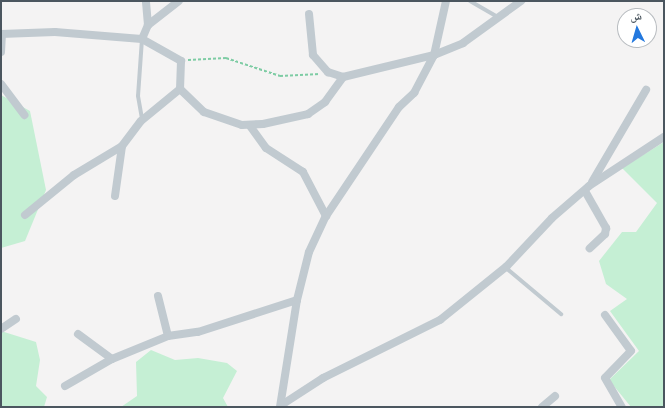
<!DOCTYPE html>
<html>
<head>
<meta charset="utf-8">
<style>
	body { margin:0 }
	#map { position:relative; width:665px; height:408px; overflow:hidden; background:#f4f3f3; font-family:"Fira Sans","Noto Naskh Arabic",sans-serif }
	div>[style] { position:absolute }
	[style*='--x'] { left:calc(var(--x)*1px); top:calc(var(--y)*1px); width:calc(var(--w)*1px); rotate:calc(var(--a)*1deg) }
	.green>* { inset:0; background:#c5efd4 }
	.path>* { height:1.5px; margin-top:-0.75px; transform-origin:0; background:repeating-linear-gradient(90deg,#7ecca4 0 3px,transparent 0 5px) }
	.lane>* { height:4px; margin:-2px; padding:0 2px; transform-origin:2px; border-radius:2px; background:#c1cad0 }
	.street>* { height:8px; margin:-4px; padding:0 4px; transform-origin:4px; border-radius:4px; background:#c1cad0 }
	span { translate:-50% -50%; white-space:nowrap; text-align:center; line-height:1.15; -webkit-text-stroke:4px #fff; paint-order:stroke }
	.frame { position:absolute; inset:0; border:2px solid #4b565f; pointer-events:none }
	.north { position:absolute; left:617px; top:8px; width:40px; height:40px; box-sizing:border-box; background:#fff; border:1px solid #b7bbbf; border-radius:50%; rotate:355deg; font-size:11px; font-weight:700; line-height:16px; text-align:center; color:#4b565f }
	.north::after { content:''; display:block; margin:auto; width:14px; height:18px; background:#2378de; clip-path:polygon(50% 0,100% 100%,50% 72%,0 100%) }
</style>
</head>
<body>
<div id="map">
	<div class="green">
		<i style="clip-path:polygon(1px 95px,30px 111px,46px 190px,25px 241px,1px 248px)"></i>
		<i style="clip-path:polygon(664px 142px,664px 407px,631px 407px,609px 380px,639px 351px,610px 311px,627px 299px,606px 284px,599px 261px,622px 232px,636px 232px,657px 203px,622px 168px)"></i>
		<i style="clip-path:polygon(1px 331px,36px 342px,40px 360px,36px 386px,47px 397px,44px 407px,1px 407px)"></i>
		<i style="clip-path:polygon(151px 350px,175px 360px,198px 358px,227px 363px,237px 371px,223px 398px,228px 407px,121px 407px,137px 396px,136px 362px)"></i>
	</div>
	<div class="path">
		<i style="--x:188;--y:60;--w:38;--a:-3"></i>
		<i style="--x:226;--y:58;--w:57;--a:18.4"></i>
		<i style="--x:280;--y:76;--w:40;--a:-2.9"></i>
	</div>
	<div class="lane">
		<i style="--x:470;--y:1;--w:32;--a:30"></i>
		<i style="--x:142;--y:39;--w:57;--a:94"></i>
		<i style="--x:138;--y:96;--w:23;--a:80"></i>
		<i style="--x:506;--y:268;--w:72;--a:39.9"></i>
	</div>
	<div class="street">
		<i style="--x:309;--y:14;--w:41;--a:84.4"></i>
		<i style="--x:313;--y:55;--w:23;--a:49"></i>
		<i style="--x:328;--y:72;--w:16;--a:18"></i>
		<i style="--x:343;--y:77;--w:94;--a:-13.6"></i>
		<i style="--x:434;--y:55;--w:55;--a:-77.5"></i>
		<i style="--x:148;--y:25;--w:39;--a:-38"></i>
		<i style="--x:1;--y:34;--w:54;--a:-2.1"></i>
		<i style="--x:55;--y:32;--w:87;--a:4.6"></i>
		<i style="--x:142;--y:39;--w:45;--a:29.4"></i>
		<i style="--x:181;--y:61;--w:28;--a:92"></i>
		<i style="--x:180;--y:89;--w:33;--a:44"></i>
		<i style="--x:204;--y:112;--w:40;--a:18.9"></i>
		<i style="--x:242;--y:125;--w:21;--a:-3"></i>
		<i style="--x:263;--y:124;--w:46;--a:-12.5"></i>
		<i style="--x:308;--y:114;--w:21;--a:-35"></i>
		<i style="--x:325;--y:102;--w:31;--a:-54"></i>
		<i style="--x:142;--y:39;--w:15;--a:-67"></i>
		<i style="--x:148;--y:25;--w:24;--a:-95"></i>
		<i style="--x:1;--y:52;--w:18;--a:-87"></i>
		<i style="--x:1;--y:84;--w:39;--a:53"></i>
		<i style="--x:250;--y:126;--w:27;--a:54"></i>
		<i style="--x:266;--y:148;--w:44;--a:33"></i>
		<i style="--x:303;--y:172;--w:50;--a:62.4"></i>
		<i style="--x:592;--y:182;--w:107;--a:-59.6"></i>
		<i style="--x:585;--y:191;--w:43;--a:60.4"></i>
		<i style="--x:606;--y:228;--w:6;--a:99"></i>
		<i style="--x:605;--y:234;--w:21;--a:137"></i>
		<i style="--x:115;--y:196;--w:50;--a:-82"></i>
		<i style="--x:25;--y:215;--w:63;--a:-39.2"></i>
		<i style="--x:74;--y:175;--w:56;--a:-31.1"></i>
		<i style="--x:122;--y:146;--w:31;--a:-53"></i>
		<i style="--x:141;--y:121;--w:50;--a:-39.4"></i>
		<i style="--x:158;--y:296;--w:41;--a:76"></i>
		<i style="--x:605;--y:315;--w:44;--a:54.2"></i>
		<i style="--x:631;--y:351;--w:37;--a:134"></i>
		<i style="--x:605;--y:378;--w:34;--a:60"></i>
		<i style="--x:1;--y:329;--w:18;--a:-34"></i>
		<i style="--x:78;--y:334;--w:42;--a:36.3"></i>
		<i style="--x:65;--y:386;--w:54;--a:-29.9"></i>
		<i style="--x:112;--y:359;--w:61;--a:-22.3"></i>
		<i style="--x:168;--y:336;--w:30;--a:-8"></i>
		<i style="--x:198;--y:332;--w:104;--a:-17.9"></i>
		<i style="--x:283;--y:404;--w:48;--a:-33"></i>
		<i style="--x:323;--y:378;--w:131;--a:-26.4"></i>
		<i style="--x:440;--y:320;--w:85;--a:-38.8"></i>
		<i style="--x:506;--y:267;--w:67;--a:-46.8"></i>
		<i style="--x:552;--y:218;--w:49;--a:-40.9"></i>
		<i style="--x:589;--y:186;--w:90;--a:-33.2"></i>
		<i style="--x:280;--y:407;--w:108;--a:-81"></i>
		<i style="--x:297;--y:300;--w:49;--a:-76"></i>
		<i style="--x:309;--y:252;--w:40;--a:-65"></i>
		<i style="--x:326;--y:216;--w:131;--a:-56.2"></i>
		<i style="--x:399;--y:107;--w:21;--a:-43"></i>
		<i style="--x:414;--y:93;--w:43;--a:-62.2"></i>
		<i style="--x:434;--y:55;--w:31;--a:-22"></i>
		<i style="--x:463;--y:43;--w:72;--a:-35.9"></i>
		<i style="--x:542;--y:407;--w:17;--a:-40"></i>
	</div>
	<div class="frame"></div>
	<div class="north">ش</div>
</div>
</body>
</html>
